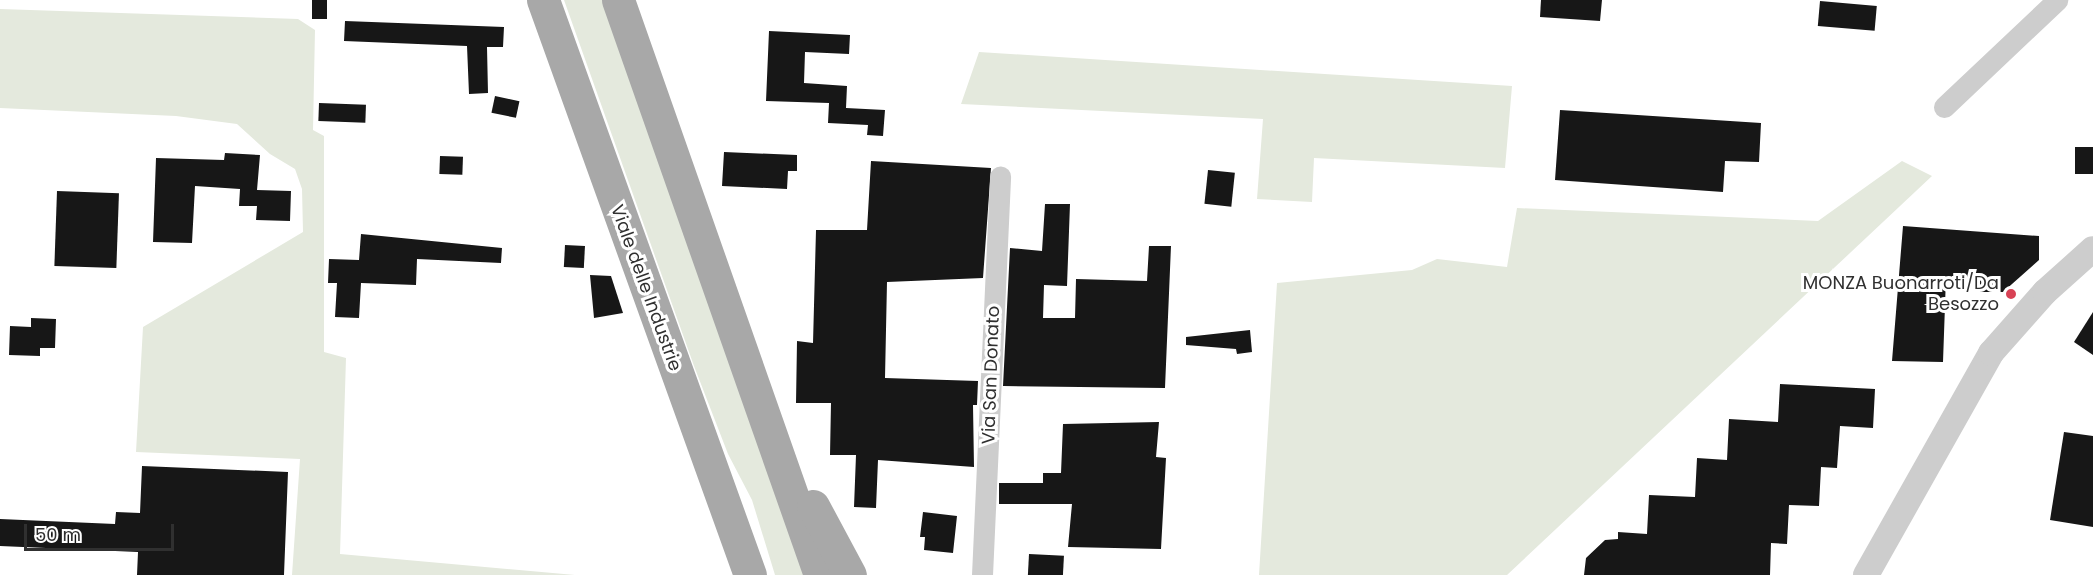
<!DOCTYPE html>
<html>
<head>
<meta charset="utf-8">
<style>
	body { margin:0 }
	#map { position:relative; width:2093px; height:575px; overflow:hidden; background:#fff; font-family:Poppins,sans-serif }
	div>[style] { position:absolute }
	[style*='--x'] { left:calc(var(--x)*1px); top:calc(var(--y)*1px); width:calc(var(--w)*1px); rotate:calc(var(--a)*1deg) }
	.green>* { inset:0; background:#e4e9dd }
	.building>* { inset:0; background:#171717; transform-origin:0 0 }
	.minor>* { height:21px; margin:-10.5px; padding:0 10.5px; transform-origin:10.5px; border-radius:10.5px; background:#cdcdcd }
	.tertiary>* { height:26px; margin:-13px; padding:0 13px; transform-origin:13px; border-radius:13px; background:#cdcdcd }
	.primary>* { height:33px; margin:-16.5px; padding:0 16.5px; transform-origin:16.5px; border-radius:16.5px; background:#a8a8a8 }
	.dots>* { width:16px; height:16px; translate:-50% -50%; box-sizing:border-box; border:3px solid #fff; border-radius:50% }
	span { translate:-50% -50%; white-space:nowrap; text-align:center; line-height:1.15; -webkit-text-stroke:6px #fff; paint-order:stroke }
	.poi-label { font-size:18px; color:#303030 }
	.right { translate:-100% -50%; text-align:right }
	.street-label { font-size:18px; color:#303030 }
	.scale { position:absolute; left:24px; top:524px; width:150px; height:27px; box-sizing:border-box; border:3px solid #303030; border-top:0; padding-left:8px; font-size:18px; line-height:21px; white-space:nowrap; color:#303030; -webkit-text-stroke:4px #fff; paint-order:stroke }
</style>
</head>
<body>
<div id="map">
	<div class="green">
		<i style="clip-path:polygon(564px 0,602px 0,805px 575px,775px 575px,752px 500px,728px 454px,694px 366px)"></i>
		<i style="clip-path:polygon(0 9px,298px 19px,315px 30px,313px 130px,324px 136px,324px 352px,346px 358px,340px 554px,575px 575px,292px 575px,300px 459px,136px 452px,143px 327px,303px 232px,302px 189px,295px 169px,270px 154px,237px 124px,176px 116px,0 108px)"></i>
		<i style="clip-path:polygon(979px 52px,1512px 86px,1505px 168px,1314px 158px,1312px 202px,1257px 199px,1263px 119px,961px 104px)"></i>
		<i style="clip-path:polygon(1902px 161px,1932px 176px,1507px 575px,1259px 575px,1277px 283px,1412px 270px,1437px 259px,1507px 267px,1517px 208px,1818px 221px)"></i>
	</div>
	<div class="building">
		<i style="left:312px;top:0;width:15px;height:19px"></i>
		<i style="clip-path:polygon(1541px 0,1602px 0,1600px 21px,1540px 17px)"></i>
		<i style="left:1820px;top:1px;width:57px;height:25px;rotate:5deg"></i>
		<i style="clip-path:polygon(345px 21px,504px 27px,503px 47px,487px 47px,488px 93px,469px 94px,467px 46px,344px 41px)"></i>
		<i style="clip-path:polygon(769px 31px,850px 35px,849px 54px,805px 52px,804px 83px,847px 86px,846px 108px,885px 110px,883px 136px,867px 135px,868px 125px,828px 123px,829px 103px,766px 101px)"></i>
		<i style="left:495px;top:96px;width:25px;height:17px;rotate:12deg"></i>
		<i style="left:319px;top:103px;width:47px;height:18px;rotate:2deg"></i>
		<i style="clip-path:polygon(1560px 110px,1761px 123px,1759px 162px,1725px 161px,1723px 192px,1555px 180px)"></i>
		<i style="left:2075px;top:147px;width:18px;height:27px"></i>
		<i style="clip-path:polygon(724px 152px,797px 155px,797px 171px,788px 171px,787px 189px,722px 186px)"></i>
		<i style="clip-path:polygon(225px 153px,260px 155px,257px 190px,291px 191px,290px 221px,256px 220px,257px 206px,239px 206px,240px 189px,195px 186px,192px 243px,153px 242px,156px 158px,224px 160px)"></i>
		<i style="left:440px;top:156px;width:23px;height:18px;rotate:2deg"></i>
		<i style="clip-path:polygon(871px 161px,991px 168px,983px 278px,887px 282px,885px 378px,978px 381px,977px 405px,973px 405px,974px 467px,878px 460px,876px 508px,854px 507px,856px 455px,830px 455px,831px 403px,796px 403px,797px 341px,813px 343px,816px 230px,867px 230px)"></i>
		<i style="left:1208px;top:170px;width:27px;height:34px;rotate:6deg"></i>
		<i style="left:57px;top:191px;width:62px;height:75px;rotate:2deg"></i>
		<i style="clip-path:polygon(1045px 204px,1070px 204px,1067px 286px,1044px 285px,1043px 318px,1075px 318px,1076px 279px,1147px 281px,1149px 246px,1171px 246px,1165px 388px,1003px 386px,1010px 248px,1042px 251px)"></i>
		<i style="clip-path:polygon(1903px 226px,2039px 236px,2039px 260px,2003px 292px,1980px 292px,1980px 280px,1946px 277px,1943px 362px,1892px 361px)"></i>
		<i style="clip-path:polygon(361px 234px,502px 248px,501px 263px,417px 259px,416px 285px,361px 283px,359px 318px,335px 317px,337px 283px,328px 283px,329px 259px,359px 260px)"></i>
		<i style="left:565px;top:245px;width:20px;height:22px;rotate:3deg"></i>
		<i style="clip-path:polygon(590px 275px,611px 276px,623px 313px,594px 318px)"></i>
		<i style="clip-path:polygon(2093px 312px,2093px 355px,2074px 342px)"></i>
		<i style="clip-path:polygon(31px 318px,56px 319px,55px 348px,40px 348px,40px 356px,9px 355px,10px 326px,31px 327px)"></i>
		<i style="clip-path:polygon(1250px 330px,1252px 352px,1237px 354px,1236px 349px,1186px 345px,1186px 337px)"></i>
		<i style="clip-path:polygon(1780px 384px,1875px 389px,1873px 428px,1840px 426px,1837px 468px,1821px 467px,1819px 506px,1789px 505px,1787px 544px,1771px 543px,1770px 575px,1584px 575px,1586px 558px,1605px 540px,1618px 539px,1618px 532px,1647px 534px,1649px 495px,1695px 497px,1697px 458px,1727px 460px,1729px 419px,1778px 422px)"></i>
		<i style="clip-path:polygon(1159px 422px,1156px 457px,1166px 458px,1161px 549px,1068px 547px,1072px 504px,999px 504px,999px 483px,1043px 483px,1043px 473px,1061px 473px,1063px 424px)"></i>
		<i style="clip-path:polygon(2064px 432px,2093px 436px,2093px 527px,2050px 520px)"></i>
		<i style="clip-path:polygon(142px 466px,288px 472px,284px 575px,137px 575px,138px 552px,0 546px,0 519px,115px 524px,116px 512px,140px 513px)"></i>
		<i style="clip-path:polygon(923px 512px,957px 516px,953px 553px,924px 550px,925px 537px,920px 537px)"></i>
		<i style="left:1029px;top:554px;width:35px;height:21px;rotate:3deg"></i>
	</div>
	<div class="minor">
		<i style="--x:1944;--y:107;--w:156;--a:-43.4"></i>
		<i style="--x:982;--y:575;--w:399;--a:-87.4"></i>
	</div>
	<div class="tertiary">
		<i style="--x:1866;--y:575;--w:255;--a:-60.6"></i>
		<i style="--x:1991;--y:353;--w:81;--a:-48.5"></i>
		<i style="--x:2045;--y:292;--w:64;--a:-41.9"></i>
	</div>
	<div class="primary">
		<i style="--x:543;--y:0;--w:611;--a:70.2"></i>
		<i style="--x:618;--y:0;--w:609;--a:70.64"></i>
		<i style="--x:813;--y:506;--w:78;--a:61.8"></i>
	</div>
	<div class="dots">
		<i style="left:2011px;top:294px;background:#d84255"></i>
	</div>
	<div class="poi-label">
		<span class="right" style="left:1999px;top:294px">MONZA Buonarroti/Da<br>Besozzo</span>
	</div>
	<div class="street-label">
		<span style="left:646px;top:288px;rotate:70deg">Viale delle Industrie</span>
		<span style="left:991px;top:375px;rotate:-88deg">Via San Donato</span>
	</div>
	<div class="scale">50 m</div>
</div>
</body>
</html>
